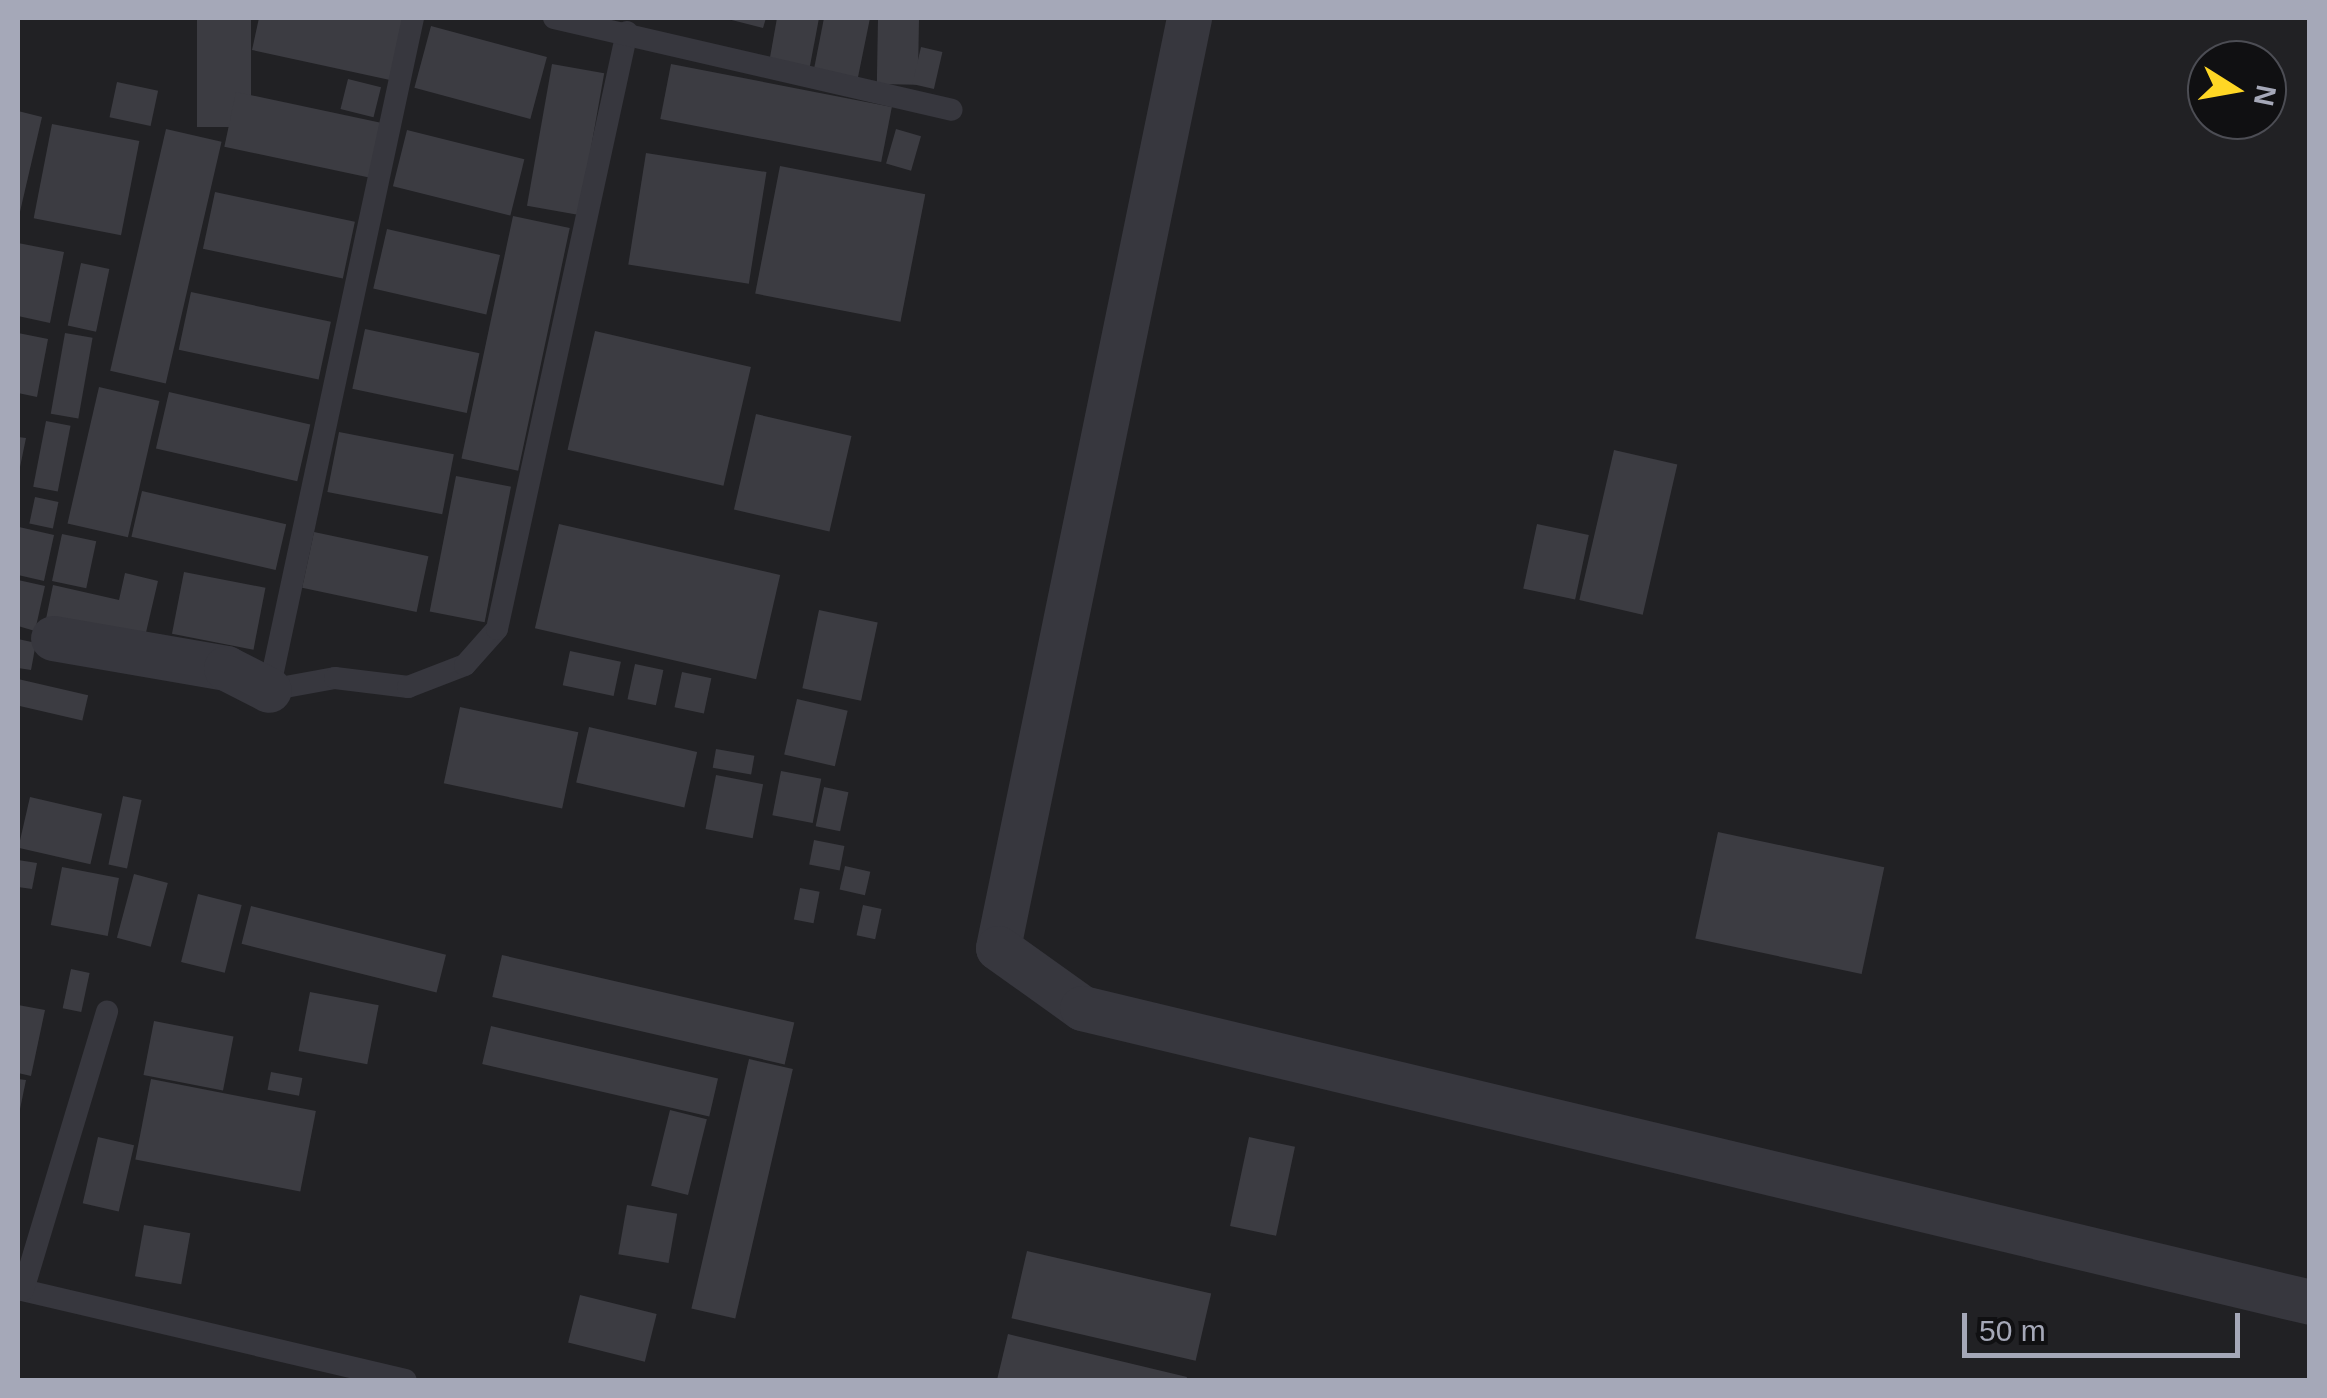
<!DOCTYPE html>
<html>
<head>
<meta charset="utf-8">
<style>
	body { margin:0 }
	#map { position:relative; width:2327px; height:1398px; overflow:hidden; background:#151517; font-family:Helvetica,sans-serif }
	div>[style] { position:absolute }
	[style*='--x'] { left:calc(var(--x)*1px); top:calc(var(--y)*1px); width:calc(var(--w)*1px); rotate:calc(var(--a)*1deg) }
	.built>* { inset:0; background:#212124 }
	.building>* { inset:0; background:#3c3c42; transform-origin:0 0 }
	.service>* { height:22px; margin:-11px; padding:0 11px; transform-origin:11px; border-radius:11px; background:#37373e }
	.minor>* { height:45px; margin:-22.5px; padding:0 22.5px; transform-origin:22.5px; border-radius:22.5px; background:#37373e }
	span { translate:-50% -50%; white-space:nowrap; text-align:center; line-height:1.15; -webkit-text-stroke:8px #101012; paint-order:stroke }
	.frame { position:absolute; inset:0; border:20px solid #a5a8b8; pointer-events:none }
	.north { position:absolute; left:2187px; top:40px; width:100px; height:100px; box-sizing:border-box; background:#101012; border:2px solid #4c4d54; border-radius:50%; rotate:101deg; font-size:28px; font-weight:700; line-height:40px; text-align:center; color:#a5a8b8 }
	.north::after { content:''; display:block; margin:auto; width:35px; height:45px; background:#ffd725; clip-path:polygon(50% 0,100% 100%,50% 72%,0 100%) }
	.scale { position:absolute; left:1962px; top:1313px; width:278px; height:45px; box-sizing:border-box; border:5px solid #a5a8b8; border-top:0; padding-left:12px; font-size:30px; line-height:35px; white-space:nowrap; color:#a5a8b8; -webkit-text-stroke:8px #101012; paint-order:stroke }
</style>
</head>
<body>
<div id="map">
	<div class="built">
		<i style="clip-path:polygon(evenodd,18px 18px,2309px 18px,2309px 1380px,18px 1380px,18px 18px,2207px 60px,2267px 60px,2267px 120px,2207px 120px,2207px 60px)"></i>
	</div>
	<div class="building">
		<i style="left:197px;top:18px;width:54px;height:109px"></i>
		<i style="clip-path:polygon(259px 18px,403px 20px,390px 80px,252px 50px)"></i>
		<i style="clip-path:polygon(724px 18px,766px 18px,763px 28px)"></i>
		<i style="clip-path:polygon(777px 18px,819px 18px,809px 71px,769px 63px)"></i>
		<i style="clip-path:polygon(824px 18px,870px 18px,857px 82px,813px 74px)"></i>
		<i style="left:878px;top:18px;width:41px;height:66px;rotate:1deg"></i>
		<i style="left:431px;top:26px;width:120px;height:64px;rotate:15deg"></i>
		<i style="left:921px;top:47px;width:22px;height:38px;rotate:13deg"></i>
		<i style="left:552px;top:64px;width:53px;height:144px;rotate:10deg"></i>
		<i style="left:671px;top:64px;width:225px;height:56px;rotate:11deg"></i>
		<i style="left:348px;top:79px;width:34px;height:31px;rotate:14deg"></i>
		<i style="left:117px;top:82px;width:42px;height:36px;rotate:12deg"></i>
		<i style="left:236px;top:92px;width:148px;height:56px;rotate:12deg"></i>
		<i style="clip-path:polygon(18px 111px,42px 117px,19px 216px,18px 216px)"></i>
		<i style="left:52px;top:124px;width:89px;height:96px;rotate:11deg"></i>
		<i style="left:166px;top:129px;width:57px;height:248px;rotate:13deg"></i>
		<i style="left:896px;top:129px;width:26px;height:36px;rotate:16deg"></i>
		<i style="left:407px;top:130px;width:121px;height:58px;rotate:14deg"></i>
		<i style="left:646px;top:153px;width:122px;height:113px;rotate:9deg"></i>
		<i style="left:780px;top:166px;width:148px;height:130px;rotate:11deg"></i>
		<i style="left:215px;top:192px;width:143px;height:58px;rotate:12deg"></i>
		<i style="left:513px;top:216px;width:58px;height:248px;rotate:12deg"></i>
		<i style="left:387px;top:229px;width:116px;height:61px;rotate:13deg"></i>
		<i style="clip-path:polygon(18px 243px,64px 252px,50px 323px,18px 316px)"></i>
		<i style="left:81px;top:263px;width:29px;height:64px;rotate:12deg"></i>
		<i style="left:191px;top:292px;width:143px;height:59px;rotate:12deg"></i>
		<i style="left:365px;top:329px;width:117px;height:61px;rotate:12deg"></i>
		<i style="left:595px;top:331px;width:160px;height:122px;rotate:13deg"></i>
		<i style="clip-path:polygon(18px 333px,48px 339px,37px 397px,18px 393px)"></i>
		<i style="left:65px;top:333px;width:28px;height:82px;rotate:10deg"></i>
		<i style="left:99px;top:387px;width:62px;height:140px;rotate:13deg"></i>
		<i style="left:169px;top:392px;width:145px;height:58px;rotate:13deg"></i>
		<i style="left:756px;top:414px;width:98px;height:98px;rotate:13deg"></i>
		<i style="left:46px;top:421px;width:25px;height:67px;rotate:11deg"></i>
		<i style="left:339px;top:432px;width:117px;height:61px;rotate:11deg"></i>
		<i style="clip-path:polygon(18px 437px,26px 438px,19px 472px,18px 471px)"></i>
		<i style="left:1614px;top:450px;width:65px;height:154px;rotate:13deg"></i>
		<i style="left:456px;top:476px;width:56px;height:138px;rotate:11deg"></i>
		<i style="left:142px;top:491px;width:148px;height:47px;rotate:13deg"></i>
		<i style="left:35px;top:497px;width:24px;height:27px;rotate:12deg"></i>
		<i style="left:559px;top:524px;width:227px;height:107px;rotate:13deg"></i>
		<i style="left:1537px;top:524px;width:53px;height:66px;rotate:12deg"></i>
		<i style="clip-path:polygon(19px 527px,54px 535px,44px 581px,18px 575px)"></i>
		<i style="left:314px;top:532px;width:117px;height:57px;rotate:12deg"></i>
		<i style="left:62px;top:534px;width:35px;height:48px;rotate:12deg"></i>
		<i style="left:184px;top:572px;width:83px;height:63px;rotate:11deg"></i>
		<i style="clip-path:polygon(125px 573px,158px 581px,144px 641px,46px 619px,53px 585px,119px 600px)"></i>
		<i style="clip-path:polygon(18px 580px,45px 586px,35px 631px,18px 626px)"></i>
		<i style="left:819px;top:610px;width:60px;height:80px;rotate:12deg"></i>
		<i style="clip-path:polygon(18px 639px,36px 643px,31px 670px,18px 668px)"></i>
		<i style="left:570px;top:651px;width:52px;height:35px;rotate:12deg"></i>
		<i style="left:635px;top:664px;width:29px;height:36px;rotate:12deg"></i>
		<i style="left:682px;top:672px;width:30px;height:36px;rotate:12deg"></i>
		<i style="left:18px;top:679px;width:72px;height:26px;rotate:13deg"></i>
		<i style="left:797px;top:699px;width:52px;height:57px;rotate:13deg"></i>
		<i style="left:460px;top:707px;width:121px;height:78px;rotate:12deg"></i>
		<i style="left:589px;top:727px;width:111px;height:57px;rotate:13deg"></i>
		<i style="left:716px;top:749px;width:39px;height:19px;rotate:10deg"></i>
		<i style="left:781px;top:771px;width:41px;height:45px;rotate:11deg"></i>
		<i style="left:716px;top:775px;width:48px;height:55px;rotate:11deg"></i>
		<i style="left:824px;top:787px;width:25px;height:40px;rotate:12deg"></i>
		<i style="left:123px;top:796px;width:19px;height:70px;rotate:12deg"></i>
		<i style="left:30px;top:797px;width:74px;height:52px;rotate:13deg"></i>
		<i style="left:1718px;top:832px;width:170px;height:109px;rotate:12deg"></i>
		<i style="left:814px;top:840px;width:31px;height:25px;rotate:11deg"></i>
		<i style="clip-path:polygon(18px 860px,37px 863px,32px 889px,18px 887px)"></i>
		<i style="left:845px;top:866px;width:26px;height:24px;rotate:13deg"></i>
		<i style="left:62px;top:867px;width:58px;height:59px;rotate:11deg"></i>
		<i style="left:134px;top:874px;width:35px;height:66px;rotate:15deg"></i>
		<i style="left:800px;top:888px;width:20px;height:32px;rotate:11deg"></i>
		<i style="left:198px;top:894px;width:45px;height:70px;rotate:14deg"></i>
		<i style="left:863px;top:905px;width:19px;height:31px;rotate:12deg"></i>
		<i style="left:251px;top:906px;width:201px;height:39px;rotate:14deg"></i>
		<i style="left:502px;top:955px;width:300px;height:43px;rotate:13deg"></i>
		<i style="left:71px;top:969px;width:19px;height:40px;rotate:12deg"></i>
		<i style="left:310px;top:992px;width:70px;height:60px;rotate:11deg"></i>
		<i style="clip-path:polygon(18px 1005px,45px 1010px,31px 1076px,18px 1073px)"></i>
		<i style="left:154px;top:1021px;width:81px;height:55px;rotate:11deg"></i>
		<i style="left:491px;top:1026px;width:233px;height:39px;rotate:13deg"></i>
		<i style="left:749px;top:1059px;width:45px;height:256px;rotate:13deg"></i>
		<i style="left:271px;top:1072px;width:32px;height:18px;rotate:11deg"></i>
		<i style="clip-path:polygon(18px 1079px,26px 1080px,19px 1114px,18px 1114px)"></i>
		<i style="left:151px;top:1079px;width:168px;height:82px;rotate:11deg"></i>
		<i style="left:670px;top:1110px;width:38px;height:78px;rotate:14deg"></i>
		<i style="left:98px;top:1137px;width:37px;height:68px;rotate:13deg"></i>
		<i style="left:1249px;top:1137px;width:47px;height:91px;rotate:12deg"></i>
		<i style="left:627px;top:1205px;width:51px;height:50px;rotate:10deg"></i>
		<i style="left:144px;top:1225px;width:47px;height:52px;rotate:10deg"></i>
		<i style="left:1027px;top:1251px;width:189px;height:69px;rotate:13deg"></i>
		<i style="left:580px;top:1295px;width:79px;height:49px;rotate:14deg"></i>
		<i style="clip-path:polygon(1008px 1334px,1187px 1377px,1186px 1380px,997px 1380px)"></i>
	</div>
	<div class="service">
		<i style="--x:413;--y:18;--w:687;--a:102.09"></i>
		<i style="--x:269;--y:690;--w:67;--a:-10.3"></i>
		<i style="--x:335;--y:678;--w:74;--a:7"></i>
		<i style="--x:408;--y:687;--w:61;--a:-21.1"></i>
		<i style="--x:465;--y:665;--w:48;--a:-48.4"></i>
		<i style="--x:497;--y:629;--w:611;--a:-77.72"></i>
		<i style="--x:554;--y:18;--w:408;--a:13"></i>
		<i style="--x:18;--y:1289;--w:398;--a:13.2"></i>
		<i style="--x:23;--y:1290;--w:291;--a:-73.2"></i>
	</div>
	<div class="minor">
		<i style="--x:1189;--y:18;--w:949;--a:101.61"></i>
		<i style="--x:998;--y:948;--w:103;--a:35.5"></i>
		<i style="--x:1082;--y:1008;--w:1263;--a:13.46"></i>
		<i style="--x:53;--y:638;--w:176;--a:9.8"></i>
		<i style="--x:226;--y:668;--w:48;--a:27.1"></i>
	</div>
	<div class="frame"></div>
	<div class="north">N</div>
	<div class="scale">50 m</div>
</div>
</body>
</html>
